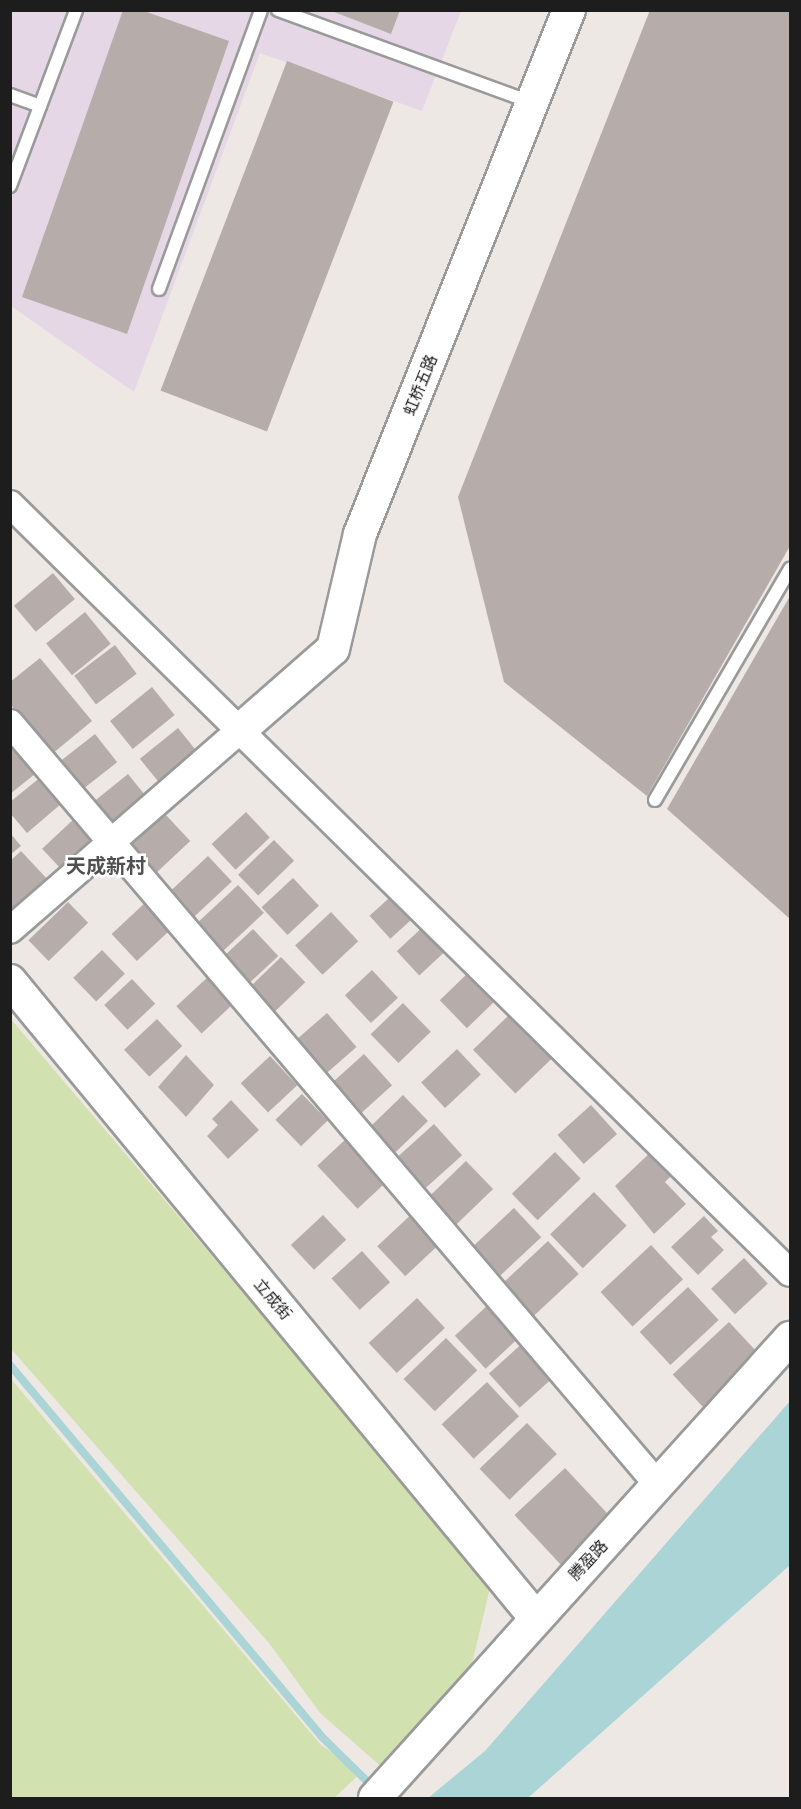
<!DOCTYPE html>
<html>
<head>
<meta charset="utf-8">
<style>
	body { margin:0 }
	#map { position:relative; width:801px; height:1809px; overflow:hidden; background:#ede8e4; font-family:"PT Sans","Noto Sans SC",sans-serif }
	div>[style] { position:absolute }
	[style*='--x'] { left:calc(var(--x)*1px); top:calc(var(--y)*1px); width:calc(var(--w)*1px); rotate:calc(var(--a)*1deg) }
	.industrial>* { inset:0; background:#e5d7e5 }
	.grass>* { inset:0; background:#d2e1b0 }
	.water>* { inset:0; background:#aad4d5 }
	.stream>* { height:8px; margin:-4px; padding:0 4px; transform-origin:4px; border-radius:4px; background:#aad4d5 }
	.building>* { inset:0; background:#b6adaa; transform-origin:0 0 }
	.roads { filter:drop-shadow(2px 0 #9a9a9a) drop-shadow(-2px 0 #9a9a9a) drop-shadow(0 2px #9a9a9a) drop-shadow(0 -2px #9a9a9a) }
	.service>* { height:12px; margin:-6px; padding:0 6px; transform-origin:6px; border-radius:6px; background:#fff }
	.minor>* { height:26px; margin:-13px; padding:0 13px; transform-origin:13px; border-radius:13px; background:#fff }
	.tertiary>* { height:32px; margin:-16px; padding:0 16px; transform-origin:16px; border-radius:16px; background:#fff }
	span { translate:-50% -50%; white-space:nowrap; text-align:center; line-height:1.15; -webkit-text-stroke:5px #fff; paint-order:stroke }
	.street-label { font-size:16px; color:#1d1d1d }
	.quarter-label { font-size:20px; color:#505050; font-weight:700 }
	.frame { position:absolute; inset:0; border:12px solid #1d1d1d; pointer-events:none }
</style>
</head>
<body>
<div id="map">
	<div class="industrial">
		<i style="clip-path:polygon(11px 11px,461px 11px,422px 111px,260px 53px,134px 392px,11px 306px)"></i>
	</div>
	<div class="grass">
		<i style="clip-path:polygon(10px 1018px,491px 1584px,469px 1676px,384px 1769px,320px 1713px,269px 1643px,11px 1349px)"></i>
		<i style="clip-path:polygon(11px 1379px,321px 1745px,362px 1772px,334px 1798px,11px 1798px)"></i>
	</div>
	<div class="water">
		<i style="clip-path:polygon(790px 1401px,790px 1565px,528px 1798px,428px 1798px,485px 1751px)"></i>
	</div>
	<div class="stream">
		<i style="--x:10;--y:1365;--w:484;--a:50"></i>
		<i style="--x:321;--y:1736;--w:76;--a:44.5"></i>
	</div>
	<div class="building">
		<i style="clip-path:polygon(123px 10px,141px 10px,229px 41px,127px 334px,22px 297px)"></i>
		<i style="clip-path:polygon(329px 10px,400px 10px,391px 34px)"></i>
		<i style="clip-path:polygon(650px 10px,790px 10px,790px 546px,647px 796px,504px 682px,458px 497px)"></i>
		<i style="left:287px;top:61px;width:114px;height:353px;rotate:21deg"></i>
		<i style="left:53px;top:573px;width:34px;height:51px;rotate:50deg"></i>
		<i style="clip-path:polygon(790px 596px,790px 919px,667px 809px)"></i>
		<i style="left:85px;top:612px;width:41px;height:50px;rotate:51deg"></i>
		<i style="left:115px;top:645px;width:36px;height:51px;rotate:53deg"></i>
		<i style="clip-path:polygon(40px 658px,92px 721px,52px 754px,10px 704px,10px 682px)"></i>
		<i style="left:152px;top:687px;width:36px;height:54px;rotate:51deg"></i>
		<i style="left:178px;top:728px;width:33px;height:49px;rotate:51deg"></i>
		<i style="left:95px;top:734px;width:36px;height:47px;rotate:52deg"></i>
		<i style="clip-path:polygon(18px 743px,40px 770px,10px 794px,10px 749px)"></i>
		<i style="clip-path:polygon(47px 772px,68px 798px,27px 833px,10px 813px,10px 802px)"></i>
		<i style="left:128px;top:774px;width:33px;height:45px;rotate:51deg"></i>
		<i style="left:246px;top:812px;width:35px;height:47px;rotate:47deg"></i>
		<i style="left:165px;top:814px;width:37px;height:50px;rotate:47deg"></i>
		<i style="left:75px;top:818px;width:34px;height:45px;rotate:47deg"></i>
		<i style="clip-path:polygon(10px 833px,21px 846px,10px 855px)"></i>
		<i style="left:274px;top:840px;width:29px;height:50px;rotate:46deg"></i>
		<i style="clip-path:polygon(21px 851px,49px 881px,16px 912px,10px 907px,10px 861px)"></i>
		<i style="left:208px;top:856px;width:35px;height:52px;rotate:47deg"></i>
		<i style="left:293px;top:878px;width:38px;height:43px;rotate:47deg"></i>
		<i style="left:238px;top:885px;width:38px;height:57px;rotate:47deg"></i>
		<i style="left:397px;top:891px;width:31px;height:37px;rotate:48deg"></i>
		<i style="left:68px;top:902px;width:29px;height:55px;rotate:46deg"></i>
		<i style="left:146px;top:902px;width:37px;height:47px;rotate:47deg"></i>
		<i style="left:331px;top:912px;width:40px;height:49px;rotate:47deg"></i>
		<i style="left:426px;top:924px;width:33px;height:40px;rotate:47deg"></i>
		<i style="left:253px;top:929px;width:37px;height:45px;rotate:47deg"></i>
		<i style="left:102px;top:950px;width:33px;height:40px;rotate:46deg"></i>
		<i style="left:281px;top:957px;width:35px;height:48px;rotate:46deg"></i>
		<i style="left:372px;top:970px;width:38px;height:37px;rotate:47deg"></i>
		<i style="left:470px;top:971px;width:39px;height:42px;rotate:46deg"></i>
		<i style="left:210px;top:975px;width:37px;height:46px;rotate:47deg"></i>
		<i style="left:132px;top:979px;width:34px;height:38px;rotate:47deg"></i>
		<i style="left:403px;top:1003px;width:40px;height:45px;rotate:46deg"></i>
		<i style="left:327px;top:1013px;width:45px;height:43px;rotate:49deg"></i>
		<i style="left:509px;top:1015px;width:61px;height:50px;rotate:46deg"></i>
		<i style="left:157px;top:1019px;width:37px;height:45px;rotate:47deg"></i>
		<i style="left:457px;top:1049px;width:35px;height:49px;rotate:47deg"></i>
		<i style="left:364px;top:1054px;width:42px;height:44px;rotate:48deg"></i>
		<i style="clip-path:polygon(186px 1055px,214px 1085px,186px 1117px,158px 1087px)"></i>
		<i style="left:270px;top:1056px;width:40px;height:40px;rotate:47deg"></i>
		<i style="left:302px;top:1094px;width:37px;height:37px;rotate:46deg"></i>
		<i style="left:403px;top:1095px;width:36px;height:46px;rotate:46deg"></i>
		<i style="clip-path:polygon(231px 1100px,259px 1130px,228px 1159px,207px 1136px,218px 1125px,212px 1119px)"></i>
		<i style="left:591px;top:1105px;width:39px;height:45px;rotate:48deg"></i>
		<i style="left:434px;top:1124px;width:42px;height:51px;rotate:48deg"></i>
		<i style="left:348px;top:1137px;width:59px;height:42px;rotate:47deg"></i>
		<i style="clip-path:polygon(654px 1149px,675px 1172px,665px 1182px,686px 1204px,654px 1234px,615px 1186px)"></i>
		<i style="left:555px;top:1152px;width:37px;height:60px;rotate:46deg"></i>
		<i style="left:466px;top:1161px;width:39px;height:53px;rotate:46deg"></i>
		<i style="left:594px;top:1192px;width:47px;height:61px;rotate:46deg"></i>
		<i style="left:514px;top:1208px;width:40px;height:56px;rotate:47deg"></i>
		<i style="left:416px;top:1210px;width:41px;height:53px;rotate:47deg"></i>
		<i style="left:323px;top:1215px;width:34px;height:44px;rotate:47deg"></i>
		<i style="clip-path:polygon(704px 1216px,718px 1231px,711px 1237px,724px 1250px,698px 1275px,671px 1247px)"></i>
		<i style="left:548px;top:1241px;width:45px;height:66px;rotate:47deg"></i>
		<i style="left:651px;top:1245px;width:47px;height:69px;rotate:47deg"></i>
		<i style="left:362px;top:1251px;width:42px;height:41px;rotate:48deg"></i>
		<i style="left:744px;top:1258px;width:35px;height:45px;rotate:47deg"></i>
		<i style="left:688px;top:1287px;width:45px;height:66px;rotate:47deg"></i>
		<i style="left:417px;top:1298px;width:41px;height:66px;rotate:47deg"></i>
		<i style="left:490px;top:1303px;width:45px;height:48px;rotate:47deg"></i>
		<i style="left:729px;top:1322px;width:53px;height:77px;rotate:47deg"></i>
		<i style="left:446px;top:1338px;width:45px;height:59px;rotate:46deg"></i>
		<i style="left:526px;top:1340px;width:46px;height:50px;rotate:48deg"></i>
		<i style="left:487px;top:1382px;width:47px;height:62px;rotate:47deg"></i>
		<i style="left:527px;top:1423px;width:43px;height:66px;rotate:46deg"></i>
		<i style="left:565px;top:1468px;width:69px;height:69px;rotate:47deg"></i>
	</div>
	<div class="roads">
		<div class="service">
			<i style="--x:278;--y:10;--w:269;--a:20"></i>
			<i style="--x:10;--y:95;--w:32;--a:20"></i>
			<i style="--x:10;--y:186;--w:188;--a:-69.4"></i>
			<i style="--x:159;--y:289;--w:297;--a:-69.9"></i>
			<i style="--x:655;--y:800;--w:268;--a:-59.7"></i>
		</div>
		<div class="minor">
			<i style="--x:10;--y:504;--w:1095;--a:44.59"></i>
			<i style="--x:10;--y:723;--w:1000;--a:49.62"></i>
			<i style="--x:10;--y:930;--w:305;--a:-41"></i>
		</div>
		<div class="tertiary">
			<i style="--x:240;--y:730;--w:123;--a:-41.1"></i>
			<i style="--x:333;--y:649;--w:118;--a:-76.8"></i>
			<i style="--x:360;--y:534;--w:564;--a:-68.26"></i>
			<i style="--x:10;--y:981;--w:825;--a:50.46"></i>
			<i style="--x:375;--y:1798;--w:620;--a:-47.94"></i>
		</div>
	</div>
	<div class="street-label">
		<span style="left:420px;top:385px;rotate:-68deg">虹桥五路</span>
		<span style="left:273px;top:1299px;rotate:50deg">立成街</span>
		<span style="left:588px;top:1560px;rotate:-47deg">腾盈路</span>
	</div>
	<div class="quarter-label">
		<span style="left:106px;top:866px">天成新村</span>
	</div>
	<div class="frame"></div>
</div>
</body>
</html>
